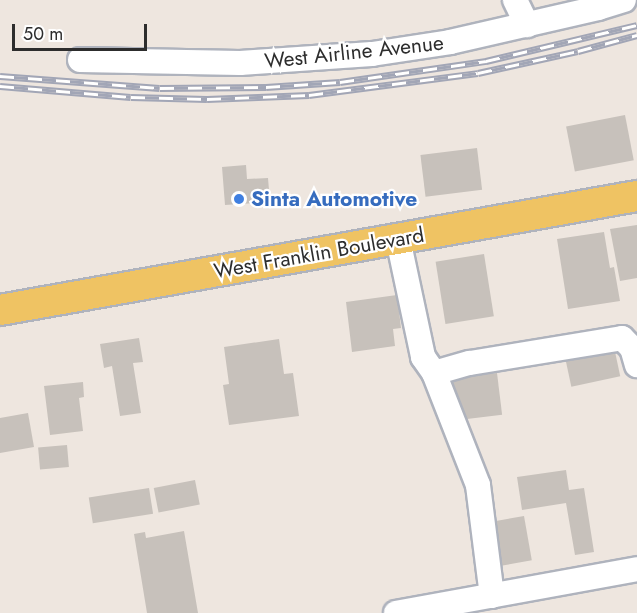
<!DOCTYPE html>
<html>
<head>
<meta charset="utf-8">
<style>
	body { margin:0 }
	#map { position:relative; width:637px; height:613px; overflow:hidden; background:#eee6df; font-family:Jost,sans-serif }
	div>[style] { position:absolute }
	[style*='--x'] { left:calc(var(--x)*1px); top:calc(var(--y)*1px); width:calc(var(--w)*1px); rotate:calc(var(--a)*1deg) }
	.building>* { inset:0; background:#c7c1bb; transform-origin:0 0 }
	.roads { filter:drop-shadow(2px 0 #afb3bd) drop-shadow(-2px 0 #afb3bd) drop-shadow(0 2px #afb3bd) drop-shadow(0 -2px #afb3bd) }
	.minor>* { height:24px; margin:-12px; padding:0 12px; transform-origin:12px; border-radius:12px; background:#fff }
	.major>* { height:30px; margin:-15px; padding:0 15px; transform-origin:15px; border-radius:15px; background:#efc363 }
	.rail>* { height:7px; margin-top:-3.5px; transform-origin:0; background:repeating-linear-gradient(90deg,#fff 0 14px,#a2a6b6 0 28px); box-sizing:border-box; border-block:2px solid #a2a6b6 }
	.dots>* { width:16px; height:16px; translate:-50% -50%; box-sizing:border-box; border:3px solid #fff; border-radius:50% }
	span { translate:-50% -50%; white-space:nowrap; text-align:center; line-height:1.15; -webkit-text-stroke:4.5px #fff; paint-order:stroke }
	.street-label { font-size:21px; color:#2d2d2d }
	.shop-label { font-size:21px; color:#366cbe; font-weight:700 }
	.left { translate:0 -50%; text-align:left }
	.scale { position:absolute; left:12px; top:24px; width:135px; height:27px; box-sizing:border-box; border:3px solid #2d2d2d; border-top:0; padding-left:8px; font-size:18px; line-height:21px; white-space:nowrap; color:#2d2d2d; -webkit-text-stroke:4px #fff; paint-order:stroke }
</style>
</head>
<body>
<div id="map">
	<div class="building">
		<i style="left:625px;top:115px;width:46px;height:60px;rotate:79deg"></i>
		<i style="left:477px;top:148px;width:42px;height:57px;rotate:83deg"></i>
		<i style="clip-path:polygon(246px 165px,247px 179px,268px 178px,270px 202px,225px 205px,222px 167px)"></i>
		<i style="clip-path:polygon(637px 225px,637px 278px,620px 281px,610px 229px)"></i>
		<i style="clip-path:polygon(604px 232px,610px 268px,614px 267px,620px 301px,568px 309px,557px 239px)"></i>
		<i style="left:484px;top:254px;width:63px;height:49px;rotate:81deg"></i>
		<i style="clip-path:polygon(397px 295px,401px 328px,393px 329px,395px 346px,352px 352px,346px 302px)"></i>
		<i style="clip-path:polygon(139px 338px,143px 362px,133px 363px,141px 413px,120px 416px,112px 366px,104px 368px,100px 344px)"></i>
		<i style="clip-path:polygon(279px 339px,284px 374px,293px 373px,299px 416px,229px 425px,223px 385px,229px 384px,224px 347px)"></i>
		<i style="left:614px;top:347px;width:30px;height:50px;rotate:78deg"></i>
		<i style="left:497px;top:373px;width:42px;height:48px;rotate:83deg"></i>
		<i style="clip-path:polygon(83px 382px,84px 397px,79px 398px,83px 431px,50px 435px,44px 386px)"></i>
		<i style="clip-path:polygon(28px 413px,34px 447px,0 453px,0 418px)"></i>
		<i style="left:67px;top:445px;width:22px;height:29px;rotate:85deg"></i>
		<i style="clip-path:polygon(566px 470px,569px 490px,584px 488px,594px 552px,575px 555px,566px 503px,522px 510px,517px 477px)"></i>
		<i style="left:195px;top:480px;width:25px;height:42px;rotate:79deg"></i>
		<i style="left:149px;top:488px;width:26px;height:61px;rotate:81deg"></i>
		<i style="left:524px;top:516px;width:45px;height:40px;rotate:80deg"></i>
		<i style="clip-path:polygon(184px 531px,198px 613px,147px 613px,134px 534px,145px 532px,146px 538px)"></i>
	</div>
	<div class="roads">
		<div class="minor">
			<i style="--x:515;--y:0;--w:28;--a:64"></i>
			<i style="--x:80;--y:60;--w:160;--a:1.1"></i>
			<i style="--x:240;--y:63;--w:132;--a:-3.9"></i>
			<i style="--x:372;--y:54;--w:79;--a:-8.7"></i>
			<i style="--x:450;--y:42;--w:152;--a:-12.9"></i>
			<i style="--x:598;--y:8;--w:27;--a:-17"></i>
			<i style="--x:398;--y:239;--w:121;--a:78"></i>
			<i style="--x:423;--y:357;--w:19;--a:55"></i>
			<i style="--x:492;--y:596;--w:112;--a:-97.2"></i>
			<i style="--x:478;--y:485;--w:120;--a:-111.4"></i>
			<i style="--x:434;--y:373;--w:37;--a:-16"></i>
			<i style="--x:470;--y:363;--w:154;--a:-9.3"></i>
			<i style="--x:622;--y:338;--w:14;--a:45"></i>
			<i style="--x:632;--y:348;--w:18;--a:74"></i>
			<i style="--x:396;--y:613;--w:245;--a:-10.3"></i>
		</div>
		<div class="major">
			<i style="--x:0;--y:310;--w:647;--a:-10.15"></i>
		</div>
	</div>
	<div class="rail">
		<i style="--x:0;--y:76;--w:160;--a:4.3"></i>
		<i style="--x:160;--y:88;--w:106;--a:-0.5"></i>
		<i style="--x:266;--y:87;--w:74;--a:-3.9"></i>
		<i style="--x:340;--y:82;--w:148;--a:-8.2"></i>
		<i style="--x:486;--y:61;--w:155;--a:-13.4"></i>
		<i style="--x:0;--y:86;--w:131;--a:4.8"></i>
		<i style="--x:131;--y:97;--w:76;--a:1.5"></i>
		<i style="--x:207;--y:99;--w:102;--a:-2.2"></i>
		<i style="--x:309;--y:95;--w:170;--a:-7.4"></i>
		<i style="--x:478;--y:73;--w:102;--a:-12.4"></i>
		<i style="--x:578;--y:51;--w:61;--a:-15.2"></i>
	</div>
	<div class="dots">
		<i style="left:239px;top:199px;background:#3f7fe0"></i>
	</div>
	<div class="street-label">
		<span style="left:354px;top:52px;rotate:-6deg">West Airline Avenue</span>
		<span style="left:319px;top:253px;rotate:-10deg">West Franklin Boulevard</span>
	</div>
	<div class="shop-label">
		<span class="left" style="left:251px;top:199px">Sinta Automotive</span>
	</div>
	<div class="scale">50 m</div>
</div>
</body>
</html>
